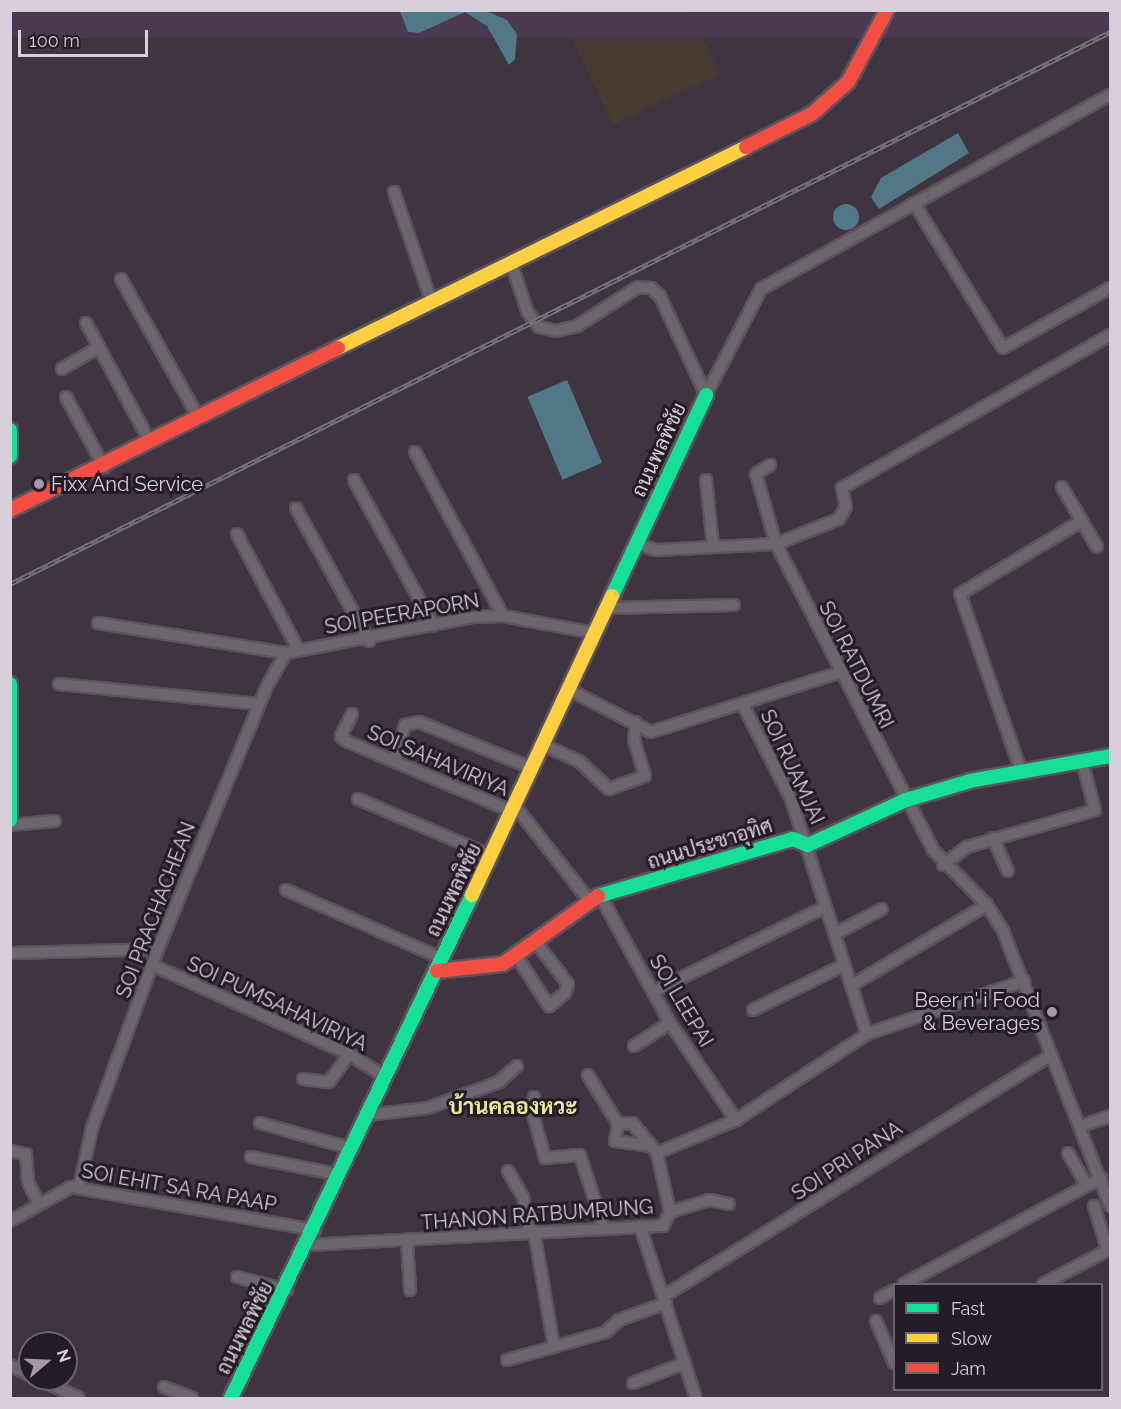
<!DOCTYPE html>
<html>
<head>
<meta charset="utf-8">
<style>
	body { margin:0 }
	#map { position:relative; width:1121px; height:1409px; overflow:hidden; background:#3e3541; font-family:Raleway,Sarabun,sans-serif }
	div>[style] { position:absolute }
	[style*='--x'] { left:calc(var(--x)*1px); top:calc(var(--y)*1px); width:calc(var(--w)*1px); rotate:calc(var(--a)*1deg) }
	.commercial>* { inset:0; background:#483b31 }
	.built>* { inset:0; background:#4b3851; transform-origin:0 0 }
	.water>* { inset:0; background:#527787; transform-origin:0 0 }
	.round { border-radius:50% }
	.roads { filter:drop-shadow(2px 0 #5c535e) drop-shadow(-2px 0 #5c535e) drop-shadow(0 2px #5c535e) drop-shadow(0 -2px #5c535e) }
	.street>* { height:10px; margin:-5px; padding:0 5px; transform-origin:5px; border-radius:5px; background:#6d666f }
	.fast>* { height:14px; margin:-7px; padding:0 7px; transform-origin:7px; border-radius:7px; background:#16e098 }
	.slow>* { height:14px; margin:-7px; padding:0 7px; transform-origin:7px; border-radius:7px; background:#ffcf43 }
	.jam>* { height:14px; margin:-7px; padding:0 7px; transform-origin:7px; border-radius:7px; background:#f24e42 }
	.rail>* { height:4.5px; margin-top:-2.25px; transform-origin:0; background:repeating-linear-gradient(90deg,#231b25 0 7px,#767078 0 14px); box-sizing:border-box; border-block:2px solid #767078 }
	.dots>* { width:16px; height:16px; translate:-50% -50%; box-sizing:border-box; border:3px solid #231b25; border-radius:50% }
	span { translate:-50% -50%; white-space:nowrap; text-align:center; line-height:1.15; -webkit-text-stroke:6px #231b25; paint-order:stroke }
	.street-label { font-size:20px; color:#d9cedc }
	.poi-label { font-size:20px; color:#d9cedc }
	.left { translate:0 -50%; text-align:left }
	.right { translate:-100% -50%; text-align:right }
	.quarter-label { font-size:22px; color:#e6eb9c; font-weight:700 }
	.frame { position:absolute; inset:0; border:12px solid #d9cedc; pointer-events:none }
	.legend { position:absolute; left:893px; top:1283px; width:210px; height:108px; box-sizing:border-box; background:#231b25; border:2px solid #6c636e; margin:0; padding:8px 10px; list-style:none; font-size:18px; color:#d9cedc }
	.legend li { display:flex; align-items:center; gap:12px; height:30px }
	.legend b { width:30px; border:2px solid #6c636e }
	.north { position:absolute; left:18px; top:1331px; width:60px; height:60px; box-sizing:border-box; background:#231b25; border:2px solid #6c636e; border-radius:50%; rotate:71deg; font-size:16px; font-weight:700; line-height:24px; text-align:center; color:#d9cedc }
	.north::after { content:''; display:block; margin:auto; width:21px; height:27px; background:#a398a6; clip-path:polygon(50% 0,100% 100%,50% 72%,0 100%) }
	.scale { position:absolute; left:18px; top:30px; width:130px; height:27px; box-sizing:border-box; border:3px solid #d9cedc; border-top:0; padding-left:8px; font-size:18px; line-height:21px; white-space:nowrap; color:#d9cedc; -webkit-text-stroke:4px #231b25; paint-order:stroke }
</style>
</head>
<body>
<div id="map">
	<div class="commercial">
		<i style="clip-path:polygon(558px 11px,689px 11px,720px 74px,613px 125px)"></i>
	</div>
	<div class="built">
		<i style="left:1110px;top:13px;width:25px;height:1231px;rotate:90deg"></i>
	</div>
	<div class="water">
		<i style="clip-path:polygon(400px 11px,486px 11px,507px 20px,517px 34px,515px 59px,509px 65px,487px 26px,465px 12px,419px 33px,408px 32px)"></i>
		<i style="clip-path:polygon(958px 133px,969px 153px,879px 209px,871px 197px,881px 178px)"></i>
		<i class="round" style="left:833px;top:204px;width:26px;height:26px"></i>
		<i style="left:567px;top:380px;width:90px;height:43px;rotate:67deg"></i>
	</div>
	<div class="roads">
		<div class="street">
			<i style="--x:394;--y:192;--w:117;--a:71.1"></i>
			<i style="--x:914;--y:203;--w:170;--a:58.5"></i>
			<i style="--x:1003;--y:348;--w:123;--a:-29.3"></i>
			<i style="--x:512;--y:265;--w:48;--a:71.9"></i>
			<i style="--x:527;--y:311;--w:20;--a:53"></i>
			<i style="--x:539;--y:327;--w:17;--a:13"></i>
			<i style="--x:556;--y:331;--w:22;--a:-13"></i>
			<i style="--x:577;--y:326;--w:72;--a:-32.6"></i>
			<i style="--x:638;--y:287;--w:13;--a:4"></i>
			<i style="--x:651;--y:288;--w:12;--a:42"></i>
			<i style="--x:660;--y:296;--w:109;--a:65.1"></i>
			<i style="--x:121;--y:279;--w:158;--a:60.8"></i>
			<i style="--x:86;--y:323;--w:135;--a:61.7"></i>
			<i style="--x:62;--y:369;--w:43;--a:-30.7"></i>
			<i style="--x:706;--y:395;--w:119;--a:-62.6"></i>
			<i style="--x:761;--y:289;--w:399;--a:-29.1"></i>
			<i style="--x:66;--y:397;--w:80;--a:61.5"></i>
			<i style="--x:415;--y:452;--w:186;--a:61.8"></i>
			<i style="--x:770;--y:465;--w:17;--a:147"></i>
			<i style="--x:756;--y:474;--w:73;--a:74.1"></i>
			<i style="--x:776;--y:544;--w:344;--a:62.8"></i>
			<i style="--x:933;--y:850;--w:77;--a:45.5"></i>
			<i style="--x:987;--y:905;--w:31;--a:58"></i>
			<i style="--x:1003;--y:931;--w:295;--a:68.7"></i>
			<i style="--x:354;--y:480;--w:166;--a:61.3"></i>
			<i style="--x:706;--y:480;--w:66;--a:83.9"></i>
			<i style="--x:1062;--y:487;--w:69;--a:59.7"></i>
			<i style="--x:296;--y:508;--w:152;--a:61.2"></i>
			<i style="--x:237;--y:534;--w:132;--a:62.1"></i>
			<i style="--x:637;--y:544;--w:20;--a:18"></i>
			<i style="--x:656;--y:550;--w:120;--a:-2.9"></i>
			<i style="--x:776;--y:544;--w:68;--a:-21.6"></i>
			<i style="--x:839;--y:519;--w:14;--a:-60"></i>
			<i style="--x:846;--y:507;--w:19;--a:-102"></i>
			<i style="--x:842;--y:488;--w:309;--a:-29.7"></i>
			<i style="--x:607;--y:608;--w:127;--a:-1.4"></i>
			<i style="--x:98;--y:623;--w:190;--a:9.1"></i>
			<i style="--x:286;--y:653;--w:190;--a:-10.9"></i>
			<i style="--x:473;--y:617;--w:30;--a:-2"></i>
			<i style="--x:503;--y:616;--w:94;--a:10.5"></i>
			<i style="--x:59;--y:684;--w:201;--a:5.7"></i>
			<i style="--x:568;--y:689;--w:93;--a:27.4"></i>
			<i style="--x:651;--y:732;--w:196;--a:-17.5"></i>
			<i style="--x:743;--y:705;--w:106;--a:62.9"></i>
			<i style="--x:791;--y:799;--w:247;--a:72.1"></i>
			<i style="--x:352;--y:714;--w:25;--a:117"></i>
			<i style="--x:341;--y:736;--w:7;--a:45"></i>
			<i style="--x:346;--y:741;--w:181;--a:23"></i>
			<i style="--x:544;--y:745;--w:40;--a:25"></i>
			<i style="--x:580;--y:762;--w:40;--a:43"></i>
			<i style="--x:609;--y:789;--w:38;--a:-20"></i>
			<i style="--x:645;--y:776;--w:38;--a:-107"></i>
			<i style="--x:634;--y:740;--w:18;--a:-84"></i>
			<i style="--x:394;--y:761;--w:38;--a:-73"></i>
			<i style="--x:405;--y:725;--w:14;--a:-12"></i>
			<i style="--x:419;--y:722;--w:122;--a:22.2"></i>
			<i style="--x:1021;--y:771;--w:187;--a:-109"></i>
			<i style="--x:960;--y:594;--w:140;--a:-31"></i>
			<i style="--x:358;--y:799;--w:146;--a:23"></i>
			<i style="--x:515;--y:806;--w:118;--a:51.9"></i>
			<i style="--x:10;--y:825;--w:45;--a:-5.1"></i>
			<i style="--x:993;--y:838;--w:36;--a:66"></i>
			<i style="--x:943;--y:865;--w:30;--a:-37"></i>
			<i style="--x:967;--y:847;--w:133;--a:-16.1"></i>
			<i style="--x:1095;--y:810;--w:51;--a:-104.9"></i>
			<i style="--x:286;--y:890;--w:171;--a:23.7"></i>
			<i style="--x:601;--y:897;--w:144;--a:61.3"></i>
			<i style="--x:670;--y:1023;--w:117;--a:55.8"></i>
			<i style="--x:835;--y:934;--w:53;--a:-28"></i>
			<i style="--x:10;--y:953;--w:148;--a:-1.5"></i>
			<i style="--x:517;--y:957;--w:59;--a:56.9"></i>
			<i style="--x:549;--y:1006;--w:21;--a:-39"></i>
			<i style="--x:565;--y:993;--w:9;--a:-72"></i>
			<i style="--x:568;--y:984;--w:54;--a:-127.5"></i>
			<i style="--x:152;--y:965;--w:216;--a:24.3"></i>
			<i style="--x:349;--y:1054;--w:43;--a:32.6"></i>
			<i style="--x:852;--y:985;--w:157;--a:-30.7"></i>
			<i style="--x:653;--y:992;--w:192;--a:-26.3"></i>
			<i style="--x:753;--y:1010;--w:102;--a:-26.3"></i>
			<i style="--x:634;--y:1046;--w:43;--a:-32.6"></i>
			<i style="--x:588;--y:1075;--w:57;--a:58.5"></i>
			<i style="--x:618;--y:1124;--w:17;--a:100"></i>
			<i style="--x:615;--y:1141;--w:36;--a:8"></i>
			<i style="--x:651;--y:1146;--w:9;--a:49"></i>
			<i style="--x:303;--y:1079;--w:26;--a:7"></i>
			<i style="--x:329;--y:1082;--w:34;--a:-54"></i>
			<i style="--x:534;--y:1097;--w:14;--a:98"></i>
			<i style="--x:532;--y:1111;--w:49;--a:74.5"></i>
			<i style="--x:545;--y:1158;--w:35;--a:-5"></i>
			<i style="--x:580;--y:1155;--w:78;--a:72"></i>
			<i style="--x:368;--y:1115;--w:60;--a:-6.7"></i>
			<i style="--x:428;--y:1108;--w:76;--a:-20.1"></i>
			<i style="--x:499;--y:1082;--w:24;--a:-42"></i>
			<i style="--x:260;--y:1123;--w:97;--a:15.6"></i>
			<i style="--x:618;--y:1124;--w:14;--a:-4"></i>
			<i style="--x:632;--y:1123;--w:30;--a:50"></i>
			<i style="--x:1081;--y:1126;--w:31;--a:-19"></i>
			<i style="--x:10;--y:1151;--w:16;--a:11"></i>
			<i style="--x:26;--y:1154;--w:28;--a:86"></i>
			<i style="--x:28;--y:1182;--w:25;--a:63"></i>
			<i style="--x:1068;--y:1153;--w:38;--a:60"></i>
			<i style="--x:251;--y:1157;--w:91;--a:11.4"></i>
			<i style="--x:508;--y:1171;--w:30;--a:60"></i>
			<i style="--x:523;--y:1197;--w:35;--a:80"></i>
			<i style="--x:79;--y:1188;--w:61;--a:-77.8"></i>
			<i style="--x:92;--y:1128;--w:191;--a:-69.8"></i>
			<i style="--x:158;--y:949;--w:282;--a:-67.5"></i>
			<i style="--x:266;--y:688;--w:40;--a:-60.3"></i>
			<i style="--x:1094;--y:1206;--w:47;--a:72.7"></i>
			<i style="--x:670;--y:1212;--w:41;--a:-17.1"></i>
			<i style="--x:709;--y:1200;--w:20;--a:11"></i>
			<i style="--x:10;--y:1221;--w:70;--a:-29.1"></i>
			<i style="--x:71;--y:1187;--w:248;--a:10"></i>
			<i style="--x:640;--y:1226;--w:181;--a:72"></i>
			<i style="--x:534;--y:1231;--w:118;--a:80.2"></i>
			<i style="--x:407;--y:1242;--w:48;--a:86.4"></i>
			<i style="--x:308;--y:1245;--w:356;--a:-3.1"></i>
			<i style="--x:663;--y:1226;--w:16;--a:-63"></i>
			<i style="--x:670;--y:1212;--w:60;--a:-102.4"></i>
			<i style="--x:657;--y:1153;--w:86;--a:-22.7"></i>
			<i style="--x:736;--y:1120;--w:157;--a:-33.3"></i>
			<i style="--x:867;--y:1034;--w:166;--a:-18.7"></i>
			<i style="--x:237;--y:1277;--w:52;--a:14.6"></i>
			<i style="--x:904;--y:1284;--w:224;--a:-28.3"></i>
			<i style="--x:1043;--y:1284;--w:76;--a:-27.6"></i>
			<i style="--x:664;--y:1296;--w:455;--a:-31.9"></i>
			<i style="--x:880;--y:1298;--w:16;--a:-30"></i>
			<i style="--x:876;--y:1321;--w:46;--a:66.8"></i>
			<i style="--x:507;--y:1360;--w:103;--a:-15.8"></i>
			<i style="--x:606;--y:1332;--w:18;--a:-43"></i>
			<i style="--x:619;--y:1320;--w:50;--a:-19.9"></i>
			<i style="--x:10;--y:1365;--w:22;--a:27"></i>
			<i style="--x:39;--y:1379;--w:44;--a:25.4"></i>
			<i style="--x:633;--y:1383;--w:56;--a:-21"></i>
			<i style="--x:164;--y:1387;--w:30;--a:21"></i>
		</div>
		<div class="fast">
			<i style="--x:10;--y:430;--w:26;--a:90"></i>
			<i style="--x:612;--y:596;--w:222;--a:-64.9"></i>
			<i style="--x:10;--y:684;--w:136;--a:90"></i>
			<i style="--x:598;--y:896;--w:203;--a:-16.3"></i>
			<i style="--x:793;--y:839;--w:16;--a:22"></i>
			<i style="--x:808;--y:845;--w:108;--a:-24.7"></i>
			<i style="--x:906;--y:800;--w:67;--a:-16.5"></i>
			<i style="--x:970;--y:781;--w:142;--a:-10.1"></i>
			<i style="--x:231;--y:1398;--w:558;--a:-64.4"></i>
		</div>
		<div class="slow">
			<i style="--x:338;--y:348;--w:455;--a:-26.2"></i>
			<i style="--x:472;--y:895;--w:330;--a:-64.9"></i>
		</div>
		<div class="jam">
			<i style="--x:746;--y:147;--w:74;--a:-26.6"></i>
			<i style="--x:812;--y:114;--w:48;--a:-41.6"></i>
			<i style="--x:848;--y:82;--w:82;--a:-61.6"></i>
			<i style="--x:10;--y:510;--w:366;--a:-26.3"></i>
			<i style="--x:437;--y:971;--w:66;--a:-6.1"></i>
			<i style="--x:503;--y:964;--w:117;--a:-35.6"></i>
		</div>
	</div>
	<div class="rail">
		<i style="--x:10;--y:584;--w:1231;--a:-26.65"></i>
	</div>
	<div class="dots">
		<i style="left:39px;top:484px;background:#a398a6"></i>
		<i style="left:1052px;top:1012px;background:#a398a6"></i>
	</div>
	<div class="street-label">
		<span style="left:659px;top:450px;rotate:-65deg">ถนนพลพิชัย</span>
		<span style="left:402px;top:614px;rotate:-10deg">SOI PEERAPORN</span>
		<span style="left:856px;top:665px;rotate:63deg">SOI RATDUMRI</span>
		<span style="left:438px;top:761px;rotate:23deg">SOI SAHAVIRIYA</span>
		<span style="left:792px;top:767px;rotate:65deg">SOI RUAMJAI</span>
		<span style="left:710px;top:844px;rotate:-17deg">ถนนประชาอุทิศ</span>
		<span style="left:454px;top:890px;rotate:-64deg">ถนนพลพิชัย</span>
		<span style="left:156px;top:910px;rotate:-69deg">SOI PRACHACHEAN</span>
		<span style="left:681px;top:1001px;rotate:59deg">SOI LEEPAI</span>
		<span style="left:277px;top:1004px;rotate:25deg">SOI PUMSAHAVIRIYA</span>
		<span style="left:847px;top:1161px;rotate:-33deg">SOI PRI PANA</span>
		<span style="left:179px;top:1188px;rotate:10deg">SOI EHIT SA RA PAAP</span>
		<span style="left:537px;top:1215px;rotate:-4deg">THANON RATBUMRUNG</span>
		<span style="left:245px;top:1328px;rotate:-63deg">ถนนพลพิชัย</span>
	</div>
	<div class="poi-label">
		<span class="left" style="left:51px;top:484px">Fixx And Service</span>
		<span class="right" style="left:1040px;top:1012px">Beer n' i Food<br>&amp; Beverages</span>
	</div>
	<div class="quarter-label">
		<span style="left:513px;top:1107px">บ้านคลองหวะ</span>
	</div>
	<div class="frame"></div>
	<ul class="legend">
	<li><b style="height:8px;background:#16e098"></b>Fast</li>
	<li><b style="height:8px;background:#ffcf43"></b>Slow</li>
	<li><b style="height:8px;background:#f24e42"></b>Jam</li>
	</ul>
	<div class="north">N</div>
	<div class="scale">100 m</div>
</div>
</body>
</html>
